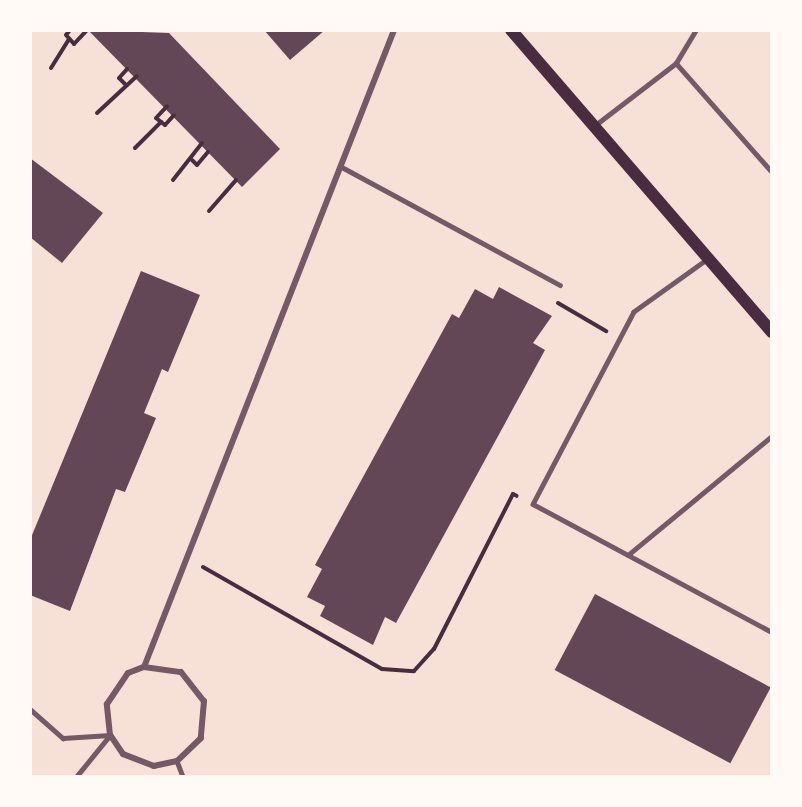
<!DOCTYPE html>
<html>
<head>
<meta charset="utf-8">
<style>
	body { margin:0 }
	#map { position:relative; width:802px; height:807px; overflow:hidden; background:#f7e1d7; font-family:"IBM Plex Sans",sans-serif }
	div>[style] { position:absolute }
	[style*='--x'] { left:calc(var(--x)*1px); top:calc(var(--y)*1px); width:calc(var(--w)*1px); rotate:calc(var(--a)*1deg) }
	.building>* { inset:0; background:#644757; transform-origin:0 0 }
	.path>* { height:4px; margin:-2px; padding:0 2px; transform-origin:2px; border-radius:2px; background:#4a2c40 }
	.service>* { height:4.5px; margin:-2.25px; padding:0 2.25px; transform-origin:2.25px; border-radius:2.25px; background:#755966 }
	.minor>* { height:6px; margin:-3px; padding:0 3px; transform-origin:3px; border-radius:3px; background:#755966 }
	.secondary>* { height:12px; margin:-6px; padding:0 6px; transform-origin:6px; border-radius:6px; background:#4a2c40 }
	span { translate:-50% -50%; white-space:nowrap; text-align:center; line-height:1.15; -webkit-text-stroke:6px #fffaf5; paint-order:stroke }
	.frame { position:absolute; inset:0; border:32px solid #fffaf5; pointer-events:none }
</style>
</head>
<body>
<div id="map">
	<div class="building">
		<i style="clip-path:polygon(88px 30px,169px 33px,280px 149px,242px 187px)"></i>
		<i style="clip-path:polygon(264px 30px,325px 30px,290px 60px)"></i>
		<i style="clip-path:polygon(30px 158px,103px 213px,62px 263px,30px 237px)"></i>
		<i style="clip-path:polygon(141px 271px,200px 295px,168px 372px,162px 369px,144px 413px,156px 418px,125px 492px,116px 489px,70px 611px,30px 595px,30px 540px)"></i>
		<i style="clip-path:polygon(499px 287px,552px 316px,533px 343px,545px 350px,396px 623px,385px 617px,373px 645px,320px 616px,325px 606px,307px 597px,322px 569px,315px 565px,452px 314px,459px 318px,475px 289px,493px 299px)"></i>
		<i style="left:595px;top:594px;width:199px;height:86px;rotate:28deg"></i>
	</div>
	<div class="path">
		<i style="--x:70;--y:30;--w:6;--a:129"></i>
		<i style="--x:66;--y:35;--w:12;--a:48"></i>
		<i style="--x:74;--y:44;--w:19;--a:-47"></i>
		<i style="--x:51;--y:68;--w:34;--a:-58"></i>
		<i style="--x:125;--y:84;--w:8;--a:-135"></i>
		<i style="--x:119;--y:78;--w:12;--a:-48"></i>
		<i style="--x:97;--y:113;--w:54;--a:-42.8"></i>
		<i style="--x:161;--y:122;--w:6;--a:-141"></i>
		<i style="--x:156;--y:118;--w:16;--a:-47"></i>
		<i style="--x:161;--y:122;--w:5;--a:37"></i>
		<i style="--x:165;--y:125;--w:13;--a:-48"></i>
		<i style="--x:135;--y:148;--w:37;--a:-45"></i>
		<i style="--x:192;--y:160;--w:7;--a:45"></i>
		<i style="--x:197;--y:165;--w:17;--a:-50"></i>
		<i style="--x:173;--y:180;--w:47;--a:-51.9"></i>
		<i style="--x:209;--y:211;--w:41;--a:-48.9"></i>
		<i style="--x:558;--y:303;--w:56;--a:30.3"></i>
		<i style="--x:203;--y:567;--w:206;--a:29.7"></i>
		<i style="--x:382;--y:669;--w:32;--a:4"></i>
		<i style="--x:414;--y:671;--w:30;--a:-48"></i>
		<i style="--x:434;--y:649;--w:174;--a:-63"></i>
		<i style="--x:513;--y:494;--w:4;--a:27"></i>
	</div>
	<div class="service">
		<i style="--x:676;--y:63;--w:145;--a:48.6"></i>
		<i style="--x:594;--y:126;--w:103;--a:-37.5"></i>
		<i style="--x:676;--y:63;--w:39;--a:-59"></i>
		<i style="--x:340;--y:166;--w:250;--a:28.4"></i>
		<i style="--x:708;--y:259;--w:91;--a:144.4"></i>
		<i style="--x:634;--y:312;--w:217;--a:117.7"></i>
		<i style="--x:533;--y:504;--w:271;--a:28.2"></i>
		<i style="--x:628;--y:555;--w:187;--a:-39.6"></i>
		<i style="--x:30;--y:709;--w:44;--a:41.3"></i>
		<i style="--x:63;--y:738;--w:47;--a:-3.7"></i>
		<i style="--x:177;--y:761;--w:17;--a:69"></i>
		<i style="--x:76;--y:777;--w:54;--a:-51"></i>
	</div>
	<div class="minor">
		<i style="--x:144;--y:667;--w:37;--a:8"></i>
		<i style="--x:181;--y:672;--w:37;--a:52"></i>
		<i style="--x:204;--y:701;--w:37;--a:95"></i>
		<i style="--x:201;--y:738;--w:33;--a:136"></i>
		<i style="--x:177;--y:761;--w:24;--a:168"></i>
		<i style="--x:154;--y:766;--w:33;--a:-159"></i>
		<i style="--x:123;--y:754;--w:23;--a:-124"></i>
		<i style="--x:110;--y:735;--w:31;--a:-96"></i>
		<i style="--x:107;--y:704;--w:37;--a:-56"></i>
		<i style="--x:128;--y:673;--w:17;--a:-21"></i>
		<i style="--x:144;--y:667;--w:684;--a:-68.57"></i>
	</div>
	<div class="secondary">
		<i style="--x:511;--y:30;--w:399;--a:49.2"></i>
	</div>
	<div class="frame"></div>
</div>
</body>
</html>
